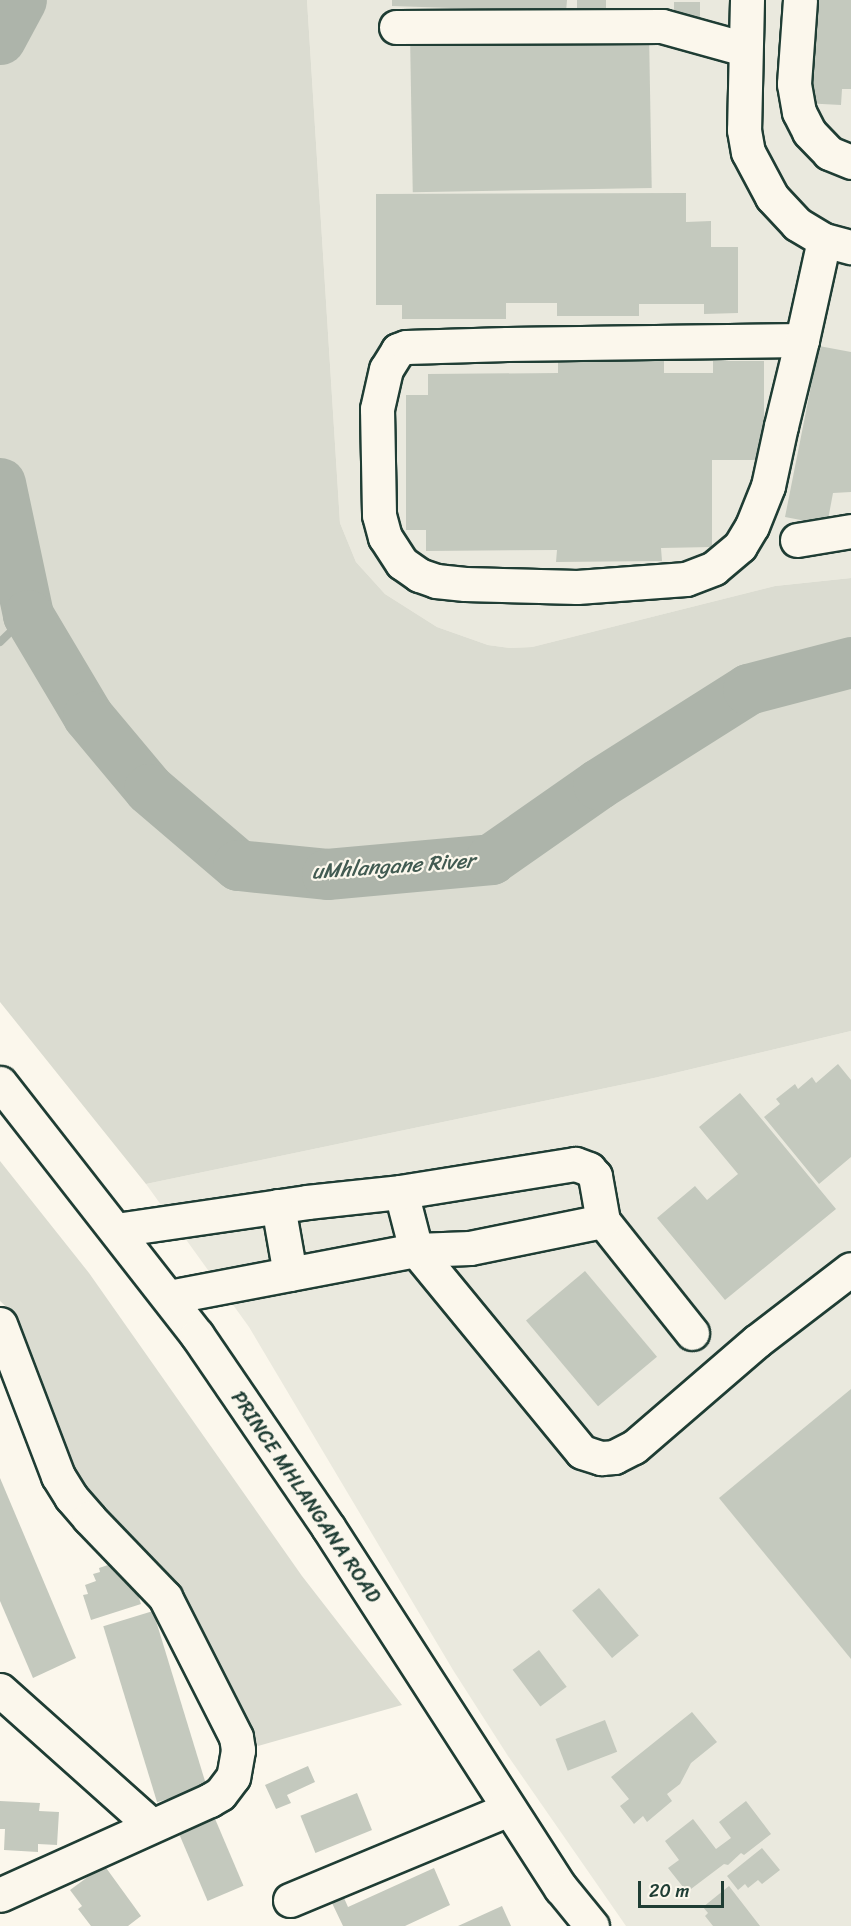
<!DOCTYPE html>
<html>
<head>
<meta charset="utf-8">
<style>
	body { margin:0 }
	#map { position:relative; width:851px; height:1926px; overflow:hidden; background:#fbf7ec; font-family:Sriracha,sans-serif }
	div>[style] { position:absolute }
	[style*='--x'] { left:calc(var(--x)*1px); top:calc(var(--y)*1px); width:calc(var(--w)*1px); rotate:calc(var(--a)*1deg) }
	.built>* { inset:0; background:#eae9de }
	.green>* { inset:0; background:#dbdcd1 }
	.stream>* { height:8px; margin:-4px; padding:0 4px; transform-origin:4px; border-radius:4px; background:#adb4aa }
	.river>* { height:51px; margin:-25.5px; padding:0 25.5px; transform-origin:25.5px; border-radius:25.5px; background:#adb4aa }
	.building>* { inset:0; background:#c4c9be; transform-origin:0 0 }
	.roads { filter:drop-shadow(2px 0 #1f3d34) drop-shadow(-2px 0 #1f3d34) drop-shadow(0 2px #1f3d34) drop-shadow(0 -2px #1f3d34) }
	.minor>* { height:33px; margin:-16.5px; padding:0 16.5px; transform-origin:16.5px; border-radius:16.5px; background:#fbf7ec }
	span { translate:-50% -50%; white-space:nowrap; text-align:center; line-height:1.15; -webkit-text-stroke:4.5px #fbf7ec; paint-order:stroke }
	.street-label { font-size:20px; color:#1f3d34 }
	.water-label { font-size:21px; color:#425b52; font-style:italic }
	.scale { position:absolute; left:638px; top:1881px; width:86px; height:27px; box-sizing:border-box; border:3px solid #1f3d34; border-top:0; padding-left:8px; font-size:18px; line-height:21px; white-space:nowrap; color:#1f3d34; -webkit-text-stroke:4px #fbf7ec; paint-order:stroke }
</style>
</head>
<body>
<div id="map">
	<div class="built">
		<i style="clip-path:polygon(307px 0,851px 0,851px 578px,775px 586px,532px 647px,510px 648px,488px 645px,437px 627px,385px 594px,356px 562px,340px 523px)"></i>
		<i style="clip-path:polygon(851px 1031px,851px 1926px,626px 1926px,508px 1756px,453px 1670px,249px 1327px,146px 1184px,654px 1078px)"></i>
	</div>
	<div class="green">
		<i style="clip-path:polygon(0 0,307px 0,340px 523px,356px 562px,385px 594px,437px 627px,488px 645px,510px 648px,532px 647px,775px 586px,851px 578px,851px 1031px,654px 1078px,146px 1184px,0 1002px)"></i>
		<i style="clip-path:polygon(0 1161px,89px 1273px,302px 1576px,402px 1705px,258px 1746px,221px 1680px,85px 1497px,36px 1397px,14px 1314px,0 1301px)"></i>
	</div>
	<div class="stream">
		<i style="--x:0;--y:642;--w:39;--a:-44"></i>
	</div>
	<div class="river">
		<i style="--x:0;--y:39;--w:44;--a:-61.7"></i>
		<i style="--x:0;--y:483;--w:135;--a:78"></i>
		<i style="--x:28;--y:615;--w:117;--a:59.3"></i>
		<i style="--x:88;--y:716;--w:95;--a:50.1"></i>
		<i style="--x:149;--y:789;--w:117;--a:40.5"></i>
		<i style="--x:238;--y:865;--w:89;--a:5.8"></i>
		<i style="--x:327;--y:874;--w:165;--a:-5.2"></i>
		<i style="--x:491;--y:859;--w:131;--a:-35"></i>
		<i style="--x:598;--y:784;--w:178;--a:-32.3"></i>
		<i style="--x:748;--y:689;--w:106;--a:-14.7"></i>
	</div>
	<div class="building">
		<i style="clip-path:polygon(392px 0,567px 0,566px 12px,392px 6px)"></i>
		<i style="left:577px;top:0;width:29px;height:14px"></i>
		<i style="clip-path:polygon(807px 0,851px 0,851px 89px,842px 89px,841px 105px,803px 103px)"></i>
		<i style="left:674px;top:2px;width:26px;height:16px"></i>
		<i style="left:649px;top:32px;width:156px;height:239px;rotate:89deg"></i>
		<i style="clip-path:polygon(686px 193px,686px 222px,711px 221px,711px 247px,738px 247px,738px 313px,704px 314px,704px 304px,639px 304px,639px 316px,557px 316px,557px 303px,506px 303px,506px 319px,402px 319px,402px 305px,376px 305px,376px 194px)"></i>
		<i style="clip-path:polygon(819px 346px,851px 352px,851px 492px,833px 493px,827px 525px,785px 517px)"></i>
		<i style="clip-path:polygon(664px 361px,664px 373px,713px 373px,713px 361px,764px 361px,764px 460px,712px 460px,712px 547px,661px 548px,662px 561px,556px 562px,557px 550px,426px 551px,426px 530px,406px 530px,406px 395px,428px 395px,428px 374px,558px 373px,558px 362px)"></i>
		<i style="clip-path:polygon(838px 1064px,851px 1080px,851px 1157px,819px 1184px,764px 1117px,780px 1104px,776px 1099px,795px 1084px,798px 1089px,812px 1077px,816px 1083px)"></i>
		<i style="clip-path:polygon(740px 1093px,836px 1209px,725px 1300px,657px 1218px,695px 1186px,707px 1200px,738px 1174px,699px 1127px)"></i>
		<i style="left:585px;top:1271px;width:112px;height:77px;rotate:50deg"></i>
		<i style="clip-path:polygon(851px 1389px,851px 1659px,719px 1498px)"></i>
		<i style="clip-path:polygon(0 1478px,76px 1658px,33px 1678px,0 1601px)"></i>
		<i style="clip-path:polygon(126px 1559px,141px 1604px,91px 1620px,83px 1595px,88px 1594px,85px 1585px,96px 1581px,93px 1574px,100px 1572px,99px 1568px)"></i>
		<i style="left:599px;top:1588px;width:62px;height:35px;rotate:50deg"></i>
		<i style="left:153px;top:1611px;width:184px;height:52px;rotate:73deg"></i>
		<i style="left:539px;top:1650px;width:46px;height:33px;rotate:53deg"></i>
		<i style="clip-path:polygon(692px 1712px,717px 1742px,691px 1763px,680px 1784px,667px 1794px,672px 1801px,647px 1822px,643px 1816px,634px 1824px,620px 1806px,629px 1799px,611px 1777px)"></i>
		<i style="left:605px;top:1720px;width:34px;height:53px;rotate:69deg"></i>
		<i style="clip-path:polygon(308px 1766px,315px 1782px,287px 1795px,291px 1803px,276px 1809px,265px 1785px)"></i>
		<i style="left:357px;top:1793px;width:40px;height:61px;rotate:68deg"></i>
		<i style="clip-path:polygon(0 1801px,40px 1803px,39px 1811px,59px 1812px,57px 1845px,38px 1844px,38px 1852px,4px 1850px,5px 1829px,0 1829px)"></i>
		<i style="clip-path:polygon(746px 1801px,771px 1834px,744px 1855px,741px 1853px,728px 1865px,724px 1864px,687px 1892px,668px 1868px,679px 1860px,665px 1841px,693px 1819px,716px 1849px,731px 1838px,719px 1822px)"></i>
		<i style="left:213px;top:1814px;width:78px;height:39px;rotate:67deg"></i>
		<i style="clip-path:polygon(762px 1848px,780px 1870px,762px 1884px,758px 1880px,748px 1888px,745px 1884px,738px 1890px,727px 1876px)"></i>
		<i style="clip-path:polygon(104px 1865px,141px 1916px,128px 1926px,91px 1926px,78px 1909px,82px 1906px,70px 1890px)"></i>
		<i style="clip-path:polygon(434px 1868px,450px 1905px,405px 1926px,343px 1926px,332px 1903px,344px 1898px,348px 1907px)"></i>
		<i style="clip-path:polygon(729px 1886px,760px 1926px,713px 1926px,705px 1916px,708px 1913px,703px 1907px)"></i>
		<i style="clip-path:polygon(502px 1906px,511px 1926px,458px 1926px)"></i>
	</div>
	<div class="roads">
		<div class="minor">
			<i style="--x:747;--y:0;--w:130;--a:91.3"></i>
			<i style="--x:744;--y:130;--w:22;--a:80"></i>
			<i style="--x:748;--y:152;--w:51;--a:61.9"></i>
			<i style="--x:772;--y:197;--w:37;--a:47"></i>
			<i style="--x:797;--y:224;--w:31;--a:31"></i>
			<i style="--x:824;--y:240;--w:28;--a:15"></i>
			<i style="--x:800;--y:0;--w:84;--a:94.1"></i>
			<i style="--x:794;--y:84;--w:28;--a:80"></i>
			<i style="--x:799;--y:112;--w:22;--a:63"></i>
			<i style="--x:809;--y:132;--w:29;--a:46"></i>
			<i style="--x:829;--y:153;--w:24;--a:22"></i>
			<i style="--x:396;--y:27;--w:266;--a:-0.2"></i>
			<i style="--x:662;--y:26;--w:86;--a:15.5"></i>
			<i style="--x:802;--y:340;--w:295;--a:179.2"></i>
			<i style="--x:507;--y:344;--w:101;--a:178.3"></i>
			<i style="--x:406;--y:347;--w:9;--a:159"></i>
			<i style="--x:398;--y:350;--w:22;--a:122"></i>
			<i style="--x:386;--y:369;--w:41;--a:102.7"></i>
			<i style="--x:377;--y:409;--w:106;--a:88.9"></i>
			<i style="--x:379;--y:515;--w:23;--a:75"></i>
			<i style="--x:385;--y:537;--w:31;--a:57"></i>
			<i style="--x:402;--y:563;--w:21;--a:35"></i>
			<i style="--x:419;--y:575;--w:18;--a:19"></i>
			<i style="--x:436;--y:581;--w:29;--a:6"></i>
			<i style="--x:465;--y:584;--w:112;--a:1.5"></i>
			<i style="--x:577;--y:587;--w:109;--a:-4.2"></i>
			<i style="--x:686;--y:579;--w:30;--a:-21"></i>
			<i style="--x:714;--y:568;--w:34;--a:-40"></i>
			<i style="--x:740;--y:546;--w:23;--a:-59"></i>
			<i style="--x:752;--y:526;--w:43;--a:-68.2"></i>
			<i style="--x:768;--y:486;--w:61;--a:-77.8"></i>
			<i style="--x:781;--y:426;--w:89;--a:-76.3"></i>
			<i style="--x:802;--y:340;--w:102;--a:-77.6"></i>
			<i style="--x:797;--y:540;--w:55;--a:-9.5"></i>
			<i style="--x:0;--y:1083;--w:320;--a:52"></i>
			<i style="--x:197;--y:1335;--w:232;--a:55.7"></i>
			<i style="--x:328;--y:1527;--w:430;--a:57.2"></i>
			<i style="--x:561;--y:1888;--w:49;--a:50.8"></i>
			<i style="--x:278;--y:1206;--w:69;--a:80"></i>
			<i style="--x:603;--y:1221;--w:143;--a:51.5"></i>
			<i style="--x:116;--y:1230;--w:193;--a:-8.3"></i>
			<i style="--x:307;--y:1202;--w:95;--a:-6.1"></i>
			<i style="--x:401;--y:1192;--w:60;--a:75.5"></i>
			<i style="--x:416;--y:1250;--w:261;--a:50.6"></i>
			<i style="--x:582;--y:1452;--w:20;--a:18"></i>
			<i style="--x:601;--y:1458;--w:13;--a:-4"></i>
			<i style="--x:614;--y:1457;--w:22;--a:-27"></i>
			<i style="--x:634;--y:1447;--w:162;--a:-40.8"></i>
			<i style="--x:757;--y:1341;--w:118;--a:-37.5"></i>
			<i style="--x:169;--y:1297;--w:251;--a:-10.8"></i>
			<i style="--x:416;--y:1250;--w:54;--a:-2.1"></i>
			<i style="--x:470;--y:1248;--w:136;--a:-11.5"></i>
			<i style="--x:603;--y:1221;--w:46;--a:-100.1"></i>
			<i style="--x:595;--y:1176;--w:9;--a:-131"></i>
			<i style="--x:589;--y:1169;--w:15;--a:-160"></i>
			<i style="--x:575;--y:1164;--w:176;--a:170.9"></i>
			<i style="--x:0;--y:1324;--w:163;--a:69.1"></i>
			<i style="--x:58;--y:1476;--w:25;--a:58"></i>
			<i style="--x:71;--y:1497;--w:28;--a:49"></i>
			<i style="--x:89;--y:1518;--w:110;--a:46.1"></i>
			<i style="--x:165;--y:1597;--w:157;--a:63.1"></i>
			<i style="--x:236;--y:1737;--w:13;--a:81"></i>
			<i style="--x:238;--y:1750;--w:27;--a:100"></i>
			<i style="--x:233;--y:1777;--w:21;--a:127"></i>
			<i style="--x:220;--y:1794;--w:12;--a:149"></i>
			<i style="--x:210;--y:1800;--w:230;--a:155.7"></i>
			<i style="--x:0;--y:1690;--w:203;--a:41.8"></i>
			<i style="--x:290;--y:1900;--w:237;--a:-22.6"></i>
		</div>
	</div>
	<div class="street-label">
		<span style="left:306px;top:1497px;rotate:56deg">PRINCE MHLANGANA ROAD</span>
	</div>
	<div class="water-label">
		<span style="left:393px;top:866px;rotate:-4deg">uMhlangane River</span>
	</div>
	<div class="scale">20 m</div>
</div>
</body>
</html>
